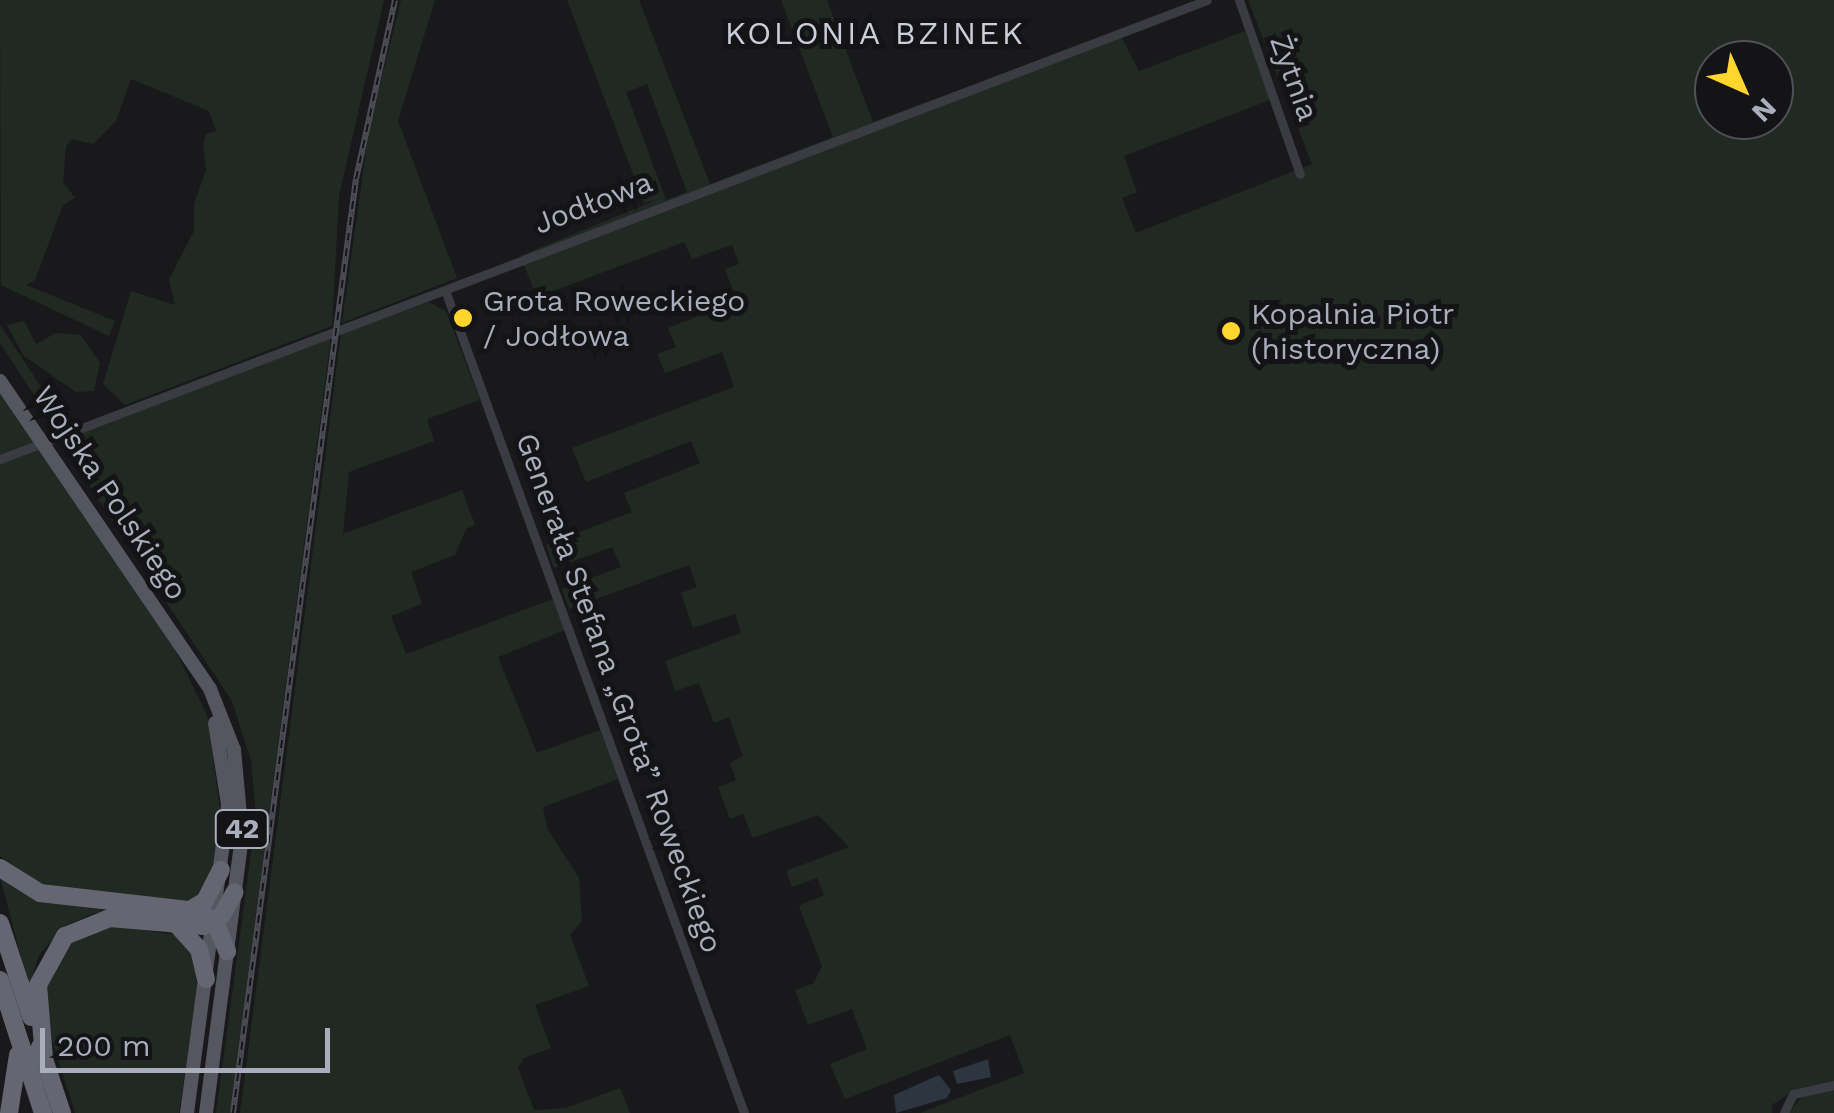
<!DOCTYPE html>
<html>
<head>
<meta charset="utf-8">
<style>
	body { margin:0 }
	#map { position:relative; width:1834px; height:1113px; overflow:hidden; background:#19191b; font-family:"Work Sans",sans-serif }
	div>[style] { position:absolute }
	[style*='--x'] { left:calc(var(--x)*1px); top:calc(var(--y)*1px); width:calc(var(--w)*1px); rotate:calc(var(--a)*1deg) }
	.green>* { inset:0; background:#202a23 }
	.water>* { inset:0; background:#2d3541 }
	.street>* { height:9px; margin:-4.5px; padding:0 4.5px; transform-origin:4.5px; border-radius:4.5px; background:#3b3b43 }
	.primary>* { height:14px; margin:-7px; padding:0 7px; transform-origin:7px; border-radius:7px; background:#555660 }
	.highway>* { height:18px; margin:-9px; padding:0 9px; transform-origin:9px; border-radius:9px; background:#656672 }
	.rail>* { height:6px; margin-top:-3px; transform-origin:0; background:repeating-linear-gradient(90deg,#141416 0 8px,#4c4d56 0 16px); box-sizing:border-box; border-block:2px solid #4c4d56 }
	.dots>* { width:28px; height:28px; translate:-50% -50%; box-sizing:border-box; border:5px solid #141416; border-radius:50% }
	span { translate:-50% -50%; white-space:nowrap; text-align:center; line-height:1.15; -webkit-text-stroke:10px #141416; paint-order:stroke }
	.shield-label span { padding:2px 8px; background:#141416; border:2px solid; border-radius:8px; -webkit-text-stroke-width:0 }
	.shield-label { font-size:28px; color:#aaadbc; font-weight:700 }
	.street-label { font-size:30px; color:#aaadbc }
	.poi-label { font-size:30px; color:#aaadbc }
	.left { translate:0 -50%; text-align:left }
	.neighbourhood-label { font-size:32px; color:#cbcdd8; letter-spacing:2.5px }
	.north { position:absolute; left:1694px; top:40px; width:100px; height:100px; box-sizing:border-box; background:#141416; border:2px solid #505158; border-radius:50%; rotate:135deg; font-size:28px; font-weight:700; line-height:40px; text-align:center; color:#aaadbc }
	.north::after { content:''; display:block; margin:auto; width:35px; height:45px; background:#ffd62d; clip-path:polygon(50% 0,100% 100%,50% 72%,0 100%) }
	.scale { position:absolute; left:40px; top:1028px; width:290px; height:45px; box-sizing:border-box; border:5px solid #aaadbc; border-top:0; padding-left:12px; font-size:30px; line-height:35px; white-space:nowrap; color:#aaadbc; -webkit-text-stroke:8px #141416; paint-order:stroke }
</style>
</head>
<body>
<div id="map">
	<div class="green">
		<i style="clip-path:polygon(0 0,384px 0,339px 196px,332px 326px,125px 405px,103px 384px,131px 291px,175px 305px,169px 280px,194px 231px,194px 204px,206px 170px,203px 146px,206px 134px,216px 131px,209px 111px,131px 79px,116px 121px,93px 144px,72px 139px,66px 146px,63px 182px,75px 198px,63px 205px,35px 280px,26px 285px,115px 321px,109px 336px,1px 285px)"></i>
		<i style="clip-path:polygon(401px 0,435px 0,398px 121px,457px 278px,342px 323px,369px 130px)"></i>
		<i style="clip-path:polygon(evenodd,567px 0,639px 0,710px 184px,833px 137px,781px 0,827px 0,873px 122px,1118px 31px,1139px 71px,1245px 31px,1270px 100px,1124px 156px,1137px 192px,1122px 198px,1136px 233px,1312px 164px,1248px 0,1834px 0,1834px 1081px,1796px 1089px,1772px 1105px,1772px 1113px,920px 1113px,1024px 1073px,1010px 1035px,845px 1099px,830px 1064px,867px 1049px,852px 1009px,808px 1025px,795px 990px,814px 983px,822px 966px,799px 906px,824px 895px,817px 878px,792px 887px,786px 871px,849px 847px,818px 815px,753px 838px,743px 814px,730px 819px,718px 787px,736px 780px,730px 763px,743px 756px,729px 717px,714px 723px,699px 683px,675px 691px,665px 661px,741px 633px,735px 614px,693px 628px,681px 593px,697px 587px,689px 565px,569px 609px,562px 589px,621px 567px,612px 547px,554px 568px,546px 545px,632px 512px,624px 493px,700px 463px,691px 441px,586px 482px,572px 448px,734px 387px,722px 352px,665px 373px,657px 354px,676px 347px,668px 328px,737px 301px,725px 269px,739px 264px,732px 245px,692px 259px,684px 242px,537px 297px,520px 256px,659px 199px,644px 203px,567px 0,1714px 60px,1774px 60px,1774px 120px,1714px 120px,1714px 60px,567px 0,647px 84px,687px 192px,666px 200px,626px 92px,647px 84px)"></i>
		<i style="clip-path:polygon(428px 302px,446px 311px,480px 400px,427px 419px,434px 441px,349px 472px,343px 534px,462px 490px,475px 525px,466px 529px,455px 555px,411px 572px,422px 604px,391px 616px,406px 654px,553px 599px,565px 630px,498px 657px,537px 753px,600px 730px,618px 779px,543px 807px,547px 828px,579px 878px,582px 921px,570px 935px,589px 986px,535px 1005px,551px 1048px,524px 1058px,518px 1068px,534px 1110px,566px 1108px,620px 1088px,630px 1113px,240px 1113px,341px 334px)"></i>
		<i style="clip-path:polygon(24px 321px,36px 344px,56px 333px,81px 335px,100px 363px,94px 391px,76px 392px,24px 356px,7px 325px)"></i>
		<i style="clip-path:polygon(0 325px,61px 417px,60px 421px,40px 404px,0 343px)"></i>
		<i style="clip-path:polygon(331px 337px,230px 1113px,216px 1113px,256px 816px,251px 761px,232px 701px,65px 449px,75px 436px)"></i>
		<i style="clip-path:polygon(0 383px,173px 646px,207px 715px,220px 809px,211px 877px,193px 903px,46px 888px,0 856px)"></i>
		<i style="clip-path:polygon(0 877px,41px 900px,127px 914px,94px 913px,66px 925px,39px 955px,29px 987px)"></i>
		<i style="clip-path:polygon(114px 926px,178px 935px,193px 954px,197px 987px,179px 1113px,75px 1113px,53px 1043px,45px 996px,49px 973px,79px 932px)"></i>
		<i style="clip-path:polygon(1834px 1088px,1834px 1113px,1789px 1113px,1804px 1094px)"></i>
	</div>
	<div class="water">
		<i style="clip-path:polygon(988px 1059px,991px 1077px,957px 1084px,953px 1071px)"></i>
		<i style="clip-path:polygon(939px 1075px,951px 1090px,947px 1098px,896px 1113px,894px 1095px)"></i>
	</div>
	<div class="street">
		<i style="--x:1239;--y:0;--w:184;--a:70.7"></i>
		<i style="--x:445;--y:290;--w:876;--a:70.03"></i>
		<i style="--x:0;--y:459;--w:1291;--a:-20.82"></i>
		<i style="--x:1784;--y:1113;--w:21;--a:-65"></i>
		<i style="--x:1793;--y:1094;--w:42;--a:-12.4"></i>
	</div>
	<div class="primary">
		<i style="--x:0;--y:381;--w:373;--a:55.7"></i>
		<i style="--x:210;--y:689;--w:66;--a:68.5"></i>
		<i style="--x:234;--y:750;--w:86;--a:84.7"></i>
		<i style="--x:242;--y:836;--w:279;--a:97.4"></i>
		<i style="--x:187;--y:1113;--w:312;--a:-82.4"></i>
		<i style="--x:228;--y:804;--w:82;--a:-99.1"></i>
	</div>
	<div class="highway">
		<i style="--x:0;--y:868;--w:47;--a:32"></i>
		<i style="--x:40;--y:893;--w:151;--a:6.5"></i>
		<i style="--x:190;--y:910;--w:26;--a:23"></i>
		<i style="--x:214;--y:920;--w:34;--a:67"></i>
		<i style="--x:190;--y:910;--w:17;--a:-31"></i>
		<i style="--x:205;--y:901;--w:35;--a:-63"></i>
		<i style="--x:0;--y:923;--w:99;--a:71.7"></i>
		<i style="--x:178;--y:926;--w:31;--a:48"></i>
		<i style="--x:199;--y:949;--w:31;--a:77"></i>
		<i style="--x:0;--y:980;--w:140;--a:72.1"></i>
		<i style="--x:40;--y:1047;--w:70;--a:71.6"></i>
		<i style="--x:44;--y:1058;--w:73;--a:-94.7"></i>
		<i style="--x:38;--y:985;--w:56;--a:-61.1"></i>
		<i style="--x:65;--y:936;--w:48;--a:-21.8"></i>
		<i style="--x:110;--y:918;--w:94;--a:4.9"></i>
		<i style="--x:204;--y:926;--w:21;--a:-31"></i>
		<i style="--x:222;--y:915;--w:26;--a:-61"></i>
		<i style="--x:9;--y:1113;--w:59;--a:-81.2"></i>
	</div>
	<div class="rail">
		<i style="--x:233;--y:1113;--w:942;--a:-82.5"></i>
		<i style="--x:356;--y:179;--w:183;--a:-77.7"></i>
	</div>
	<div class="dots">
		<i style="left:463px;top:318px;background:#ffd62d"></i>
		<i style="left:1231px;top:331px;background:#ffd62d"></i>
	</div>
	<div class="shield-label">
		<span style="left:242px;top:829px">42</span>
	</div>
	<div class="street-label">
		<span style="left:1294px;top:78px;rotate:70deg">Żytnia</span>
		<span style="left:593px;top:203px;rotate:-21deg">Jodłowa</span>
		<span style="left:110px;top:493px;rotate:56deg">Wojska Polskiego</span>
		<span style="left:619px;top:693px;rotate:70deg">Generała Stefana „Grota” Roweckiego</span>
	</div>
	<div class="poi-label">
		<span class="left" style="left:483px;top:318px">Grota Roweckiego<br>/ Jodłowa</span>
		<span class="left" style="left:1251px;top:331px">Kopalnia Piotr<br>(historyczna)</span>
	</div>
	<div class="neighbourhood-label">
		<span style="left:875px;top:33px">KOLONIA BZINEK</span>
	</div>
	<div class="north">N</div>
	<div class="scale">200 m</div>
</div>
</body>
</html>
